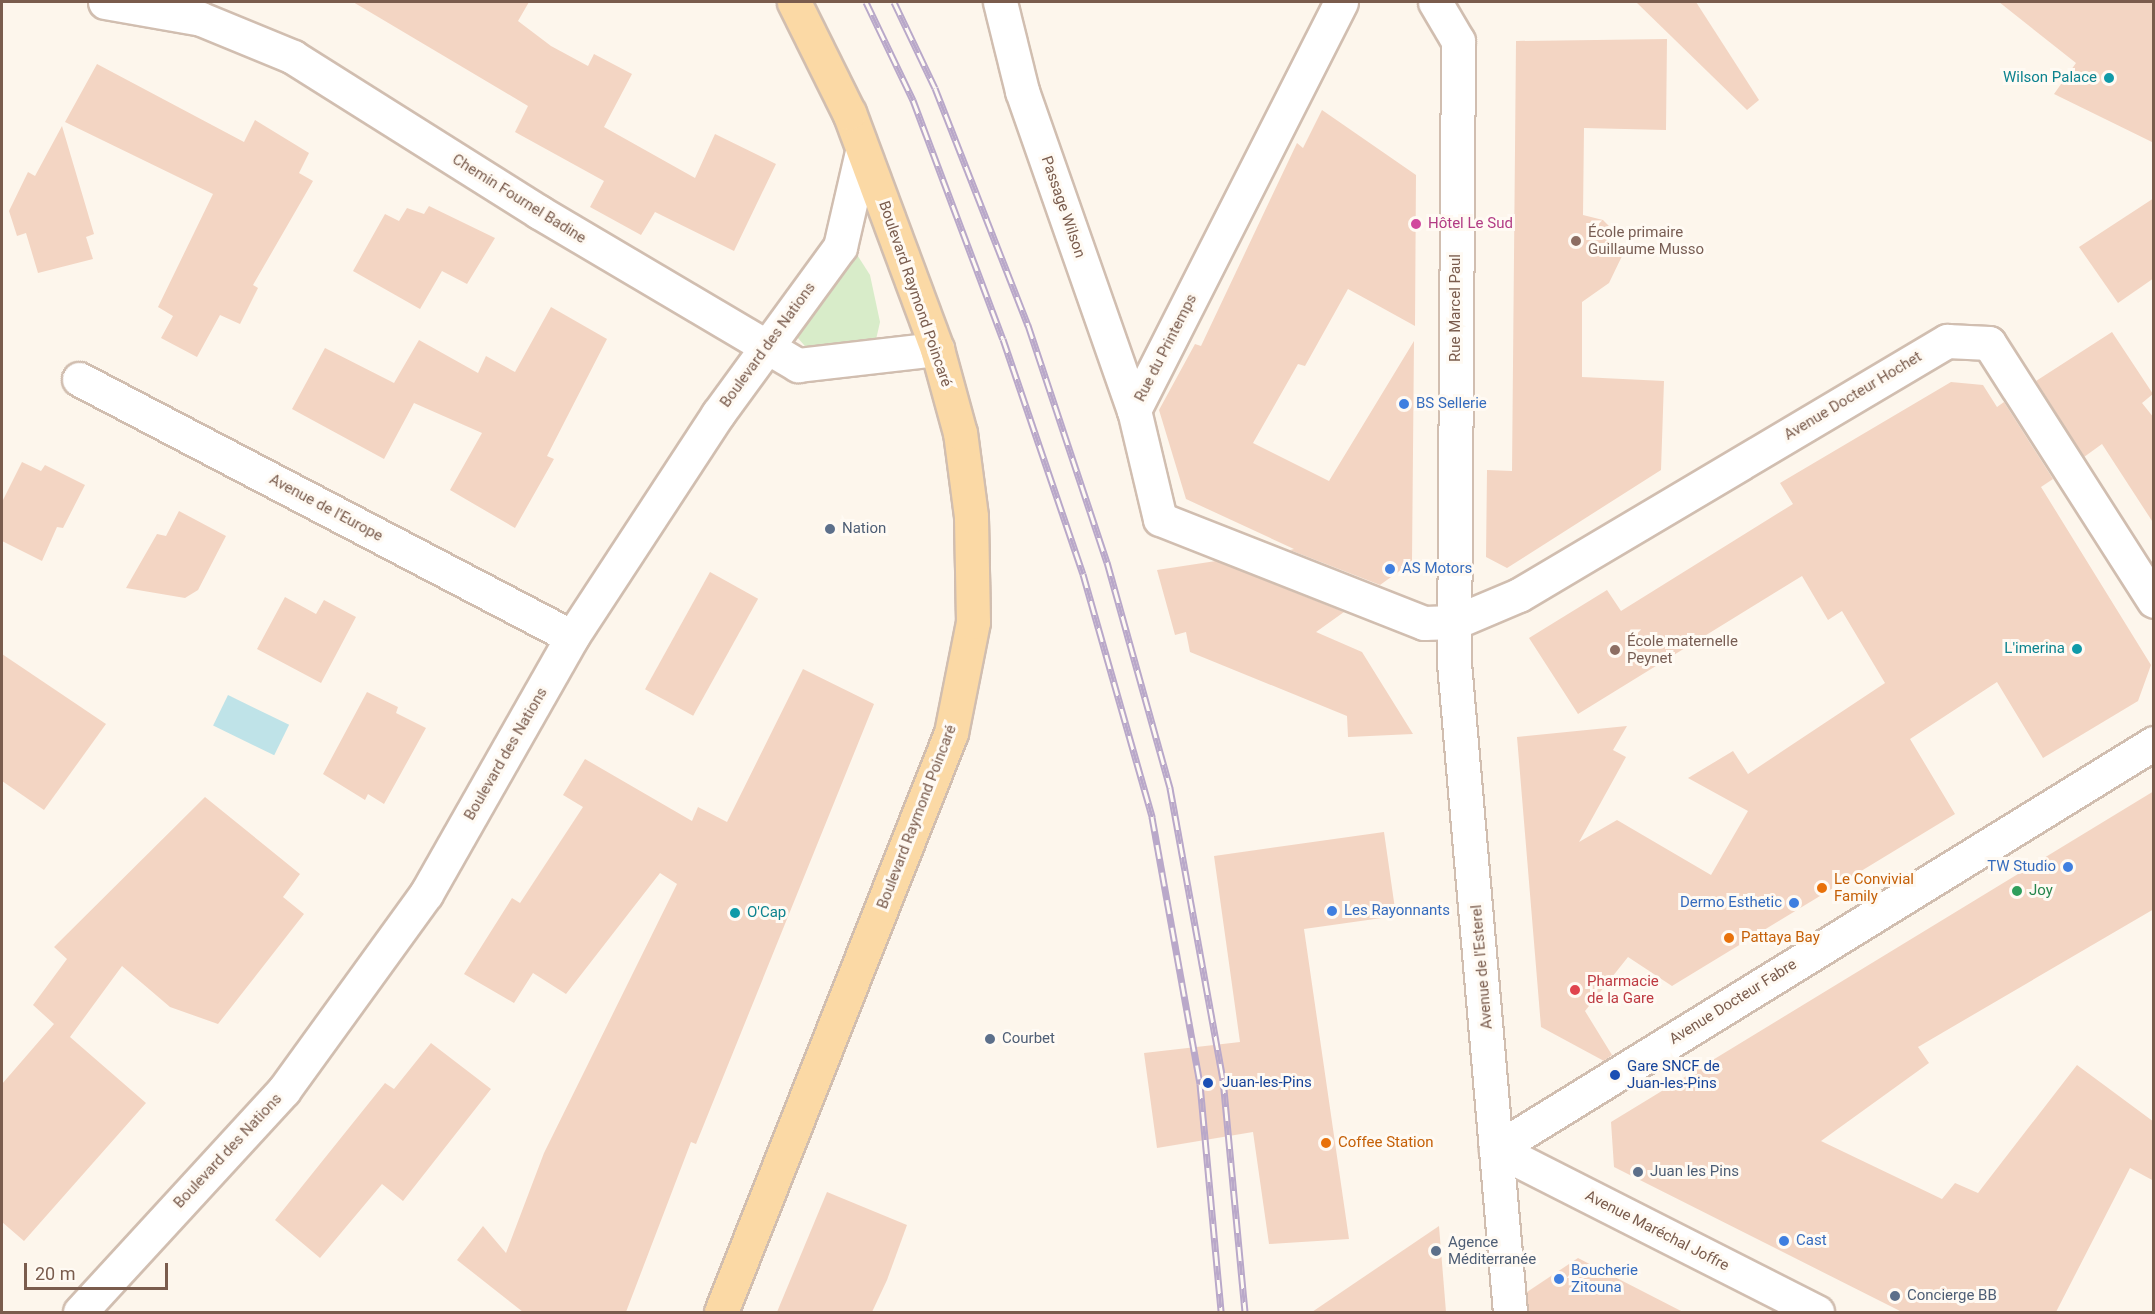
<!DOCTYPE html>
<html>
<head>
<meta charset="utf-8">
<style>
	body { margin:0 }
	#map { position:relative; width:2155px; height:1314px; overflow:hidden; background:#fdf6ec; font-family:Roboto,sans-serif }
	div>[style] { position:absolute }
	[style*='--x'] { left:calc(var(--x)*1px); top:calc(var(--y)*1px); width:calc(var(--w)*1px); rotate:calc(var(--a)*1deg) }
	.green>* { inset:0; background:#d8ecc9 }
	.water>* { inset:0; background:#bfe3e8; transform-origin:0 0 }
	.building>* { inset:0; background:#f3d5c3; transform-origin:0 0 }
	.roads { filter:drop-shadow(2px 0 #d1beb0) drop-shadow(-2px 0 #d1beb0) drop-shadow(0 2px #d1beb0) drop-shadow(0 -2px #d1beb0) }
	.minor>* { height:33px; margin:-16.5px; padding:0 16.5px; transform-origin:16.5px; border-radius:16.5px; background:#fff }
	.major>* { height:33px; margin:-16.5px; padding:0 16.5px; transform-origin:16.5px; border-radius:16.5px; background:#fbd9a5 }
	.rail>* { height:7px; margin-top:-3.5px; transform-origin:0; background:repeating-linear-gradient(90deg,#fffaf3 0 14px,#b9a8c9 0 28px); box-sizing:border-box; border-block:2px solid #b9a8c9 }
	.dots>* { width:16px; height:16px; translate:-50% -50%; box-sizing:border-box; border:3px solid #fffaf3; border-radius:50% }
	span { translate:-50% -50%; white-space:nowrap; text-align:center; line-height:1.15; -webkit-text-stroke:6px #fffaf3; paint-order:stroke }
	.culture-label { font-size:15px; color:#0d838f }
	.right { translate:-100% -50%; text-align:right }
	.left { translate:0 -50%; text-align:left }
	.street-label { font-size:15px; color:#7a5c4d }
	.hotel-label { font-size:15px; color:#b23c85 }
	.education-label { font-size:15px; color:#785e54 }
	.shop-label { font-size:15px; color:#366cbe }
	.service-label { font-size:15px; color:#4e5e75 }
	.food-label { font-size:15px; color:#c56008 }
	.leisure-label { font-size:15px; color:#27864d }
	.health-label { font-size:15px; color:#be3a42 }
	.transit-label { font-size:15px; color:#164399 }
	.frame { position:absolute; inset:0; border:3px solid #7a5c4d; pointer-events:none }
	.scale { position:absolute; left:24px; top:1263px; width:144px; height:27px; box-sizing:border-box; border:3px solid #7a5c4d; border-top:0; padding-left:8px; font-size:18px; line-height:21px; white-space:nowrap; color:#7a5c4d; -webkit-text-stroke:4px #fffaf3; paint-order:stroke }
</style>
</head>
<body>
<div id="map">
	<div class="green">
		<i style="clip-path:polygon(854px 250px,870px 275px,880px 322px,875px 344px,810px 352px,797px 337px)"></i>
	</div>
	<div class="water">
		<i style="left:228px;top:695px;width:68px;height:34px;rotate:26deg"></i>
	</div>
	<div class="building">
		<i style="clip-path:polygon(353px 2px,529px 2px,518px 21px,551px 46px,588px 66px,594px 54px,632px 74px,604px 127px,695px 178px,715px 134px,776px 164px,734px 251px,655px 212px,641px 235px,590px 207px,604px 181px,515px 132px,528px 106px)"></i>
		<i style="clip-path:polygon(1636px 2px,1696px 2px,1759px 100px,1747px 110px)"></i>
		<i style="clip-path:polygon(1999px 2px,2154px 2px,2154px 143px,2054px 94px,2076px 63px)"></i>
		<i style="clip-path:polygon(1667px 39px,1666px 130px,1584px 128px,1583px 215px,1603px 220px,1615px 232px,1623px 254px,1609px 283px,1582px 302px,1582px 377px,1664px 381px,1661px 470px,1507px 568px,1486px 557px,1487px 470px,1512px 471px,1516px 41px)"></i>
		<i style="clip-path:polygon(97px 64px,244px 142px,255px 120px,309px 153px,299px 173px,313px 181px,253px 285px,258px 288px,240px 324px,220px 315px,197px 357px,161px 338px,173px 316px,158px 307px,213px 194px,65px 122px)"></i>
		<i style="clip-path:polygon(1322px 110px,1416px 175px,1415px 326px,1348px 289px,1305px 366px,1298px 364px,1253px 443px,1329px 481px,1414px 341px,1412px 562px,1380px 585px,1290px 550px,1294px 549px,1186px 499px,1159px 410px,1195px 344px,1201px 346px,1297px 143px,1303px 148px)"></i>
		<i style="clip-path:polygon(62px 126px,94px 234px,86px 237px,93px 259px,38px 273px,26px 233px,17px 236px,9px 211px,28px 172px,35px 176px)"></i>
		<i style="clip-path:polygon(2154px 198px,2154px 278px,2118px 303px,2079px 247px)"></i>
		<i style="clip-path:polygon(429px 206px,495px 238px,467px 284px,442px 271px,420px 309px,353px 271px,385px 214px,399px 221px,407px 208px,424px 214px)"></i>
		<i style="clip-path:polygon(551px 307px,607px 339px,547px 456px,554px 459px,515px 528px,450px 490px,482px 433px,414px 403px,384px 459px,292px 409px,325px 348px,394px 383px,419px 340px,478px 373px,486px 356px,515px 372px)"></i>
		<i style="clip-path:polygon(2112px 332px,2153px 394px,2142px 403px,2154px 418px,2154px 524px,2102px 444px,2084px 457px,2036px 381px)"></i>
		<i style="clip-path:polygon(1951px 382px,1983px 385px,1997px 407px,2004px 402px,2053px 479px,2041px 487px,2151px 665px,2138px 701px,2043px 758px,1997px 682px,1910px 739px,1955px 814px,1672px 986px,1628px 957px,1585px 1011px,1612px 1055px,1604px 1061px,1541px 1027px,1517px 737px,1627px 726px,1613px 750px,1626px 757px,1579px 842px,1617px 820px,1711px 875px,1748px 811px,1688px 778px,1733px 751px,1748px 774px,1885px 683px,1842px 611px,1828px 620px,1802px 576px,1578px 714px,1529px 638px,1607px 590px,1621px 611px,1793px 504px,1780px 483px)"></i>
		<i style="clip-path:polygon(22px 462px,41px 471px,45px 465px,85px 485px,63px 528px,57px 527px,42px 561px,2px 541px,2px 502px)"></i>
		<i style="clip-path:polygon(179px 511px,226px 536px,198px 590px,185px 598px,126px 588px,157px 534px,166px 536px)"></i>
		<i style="clip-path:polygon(1216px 561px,1344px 612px,1316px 632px,1362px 652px,1413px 734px,1348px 737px,1347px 716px,1190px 652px,1186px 632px,1175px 635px,1157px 570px)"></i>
		<i style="left:710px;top:572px;width:55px;height:134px;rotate:29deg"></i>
		<i style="clip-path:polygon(285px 597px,316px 614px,324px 600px,356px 617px,321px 683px,257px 649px)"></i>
		<i style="clip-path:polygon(2px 654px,106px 724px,44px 810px,2px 781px)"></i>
		<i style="clip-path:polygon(803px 669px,874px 704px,696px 1144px,691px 1142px,626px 1312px,523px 1312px,457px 1260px,483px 1226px,506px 1253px,544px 1153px,677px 884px,660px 873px,566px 994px,533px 973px,514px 1003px,464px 974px,512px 898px,520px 903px,583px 807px,563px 795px,585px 759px,692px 821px,698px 807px,727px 822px)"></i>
		<i style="clip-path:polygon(367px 692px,398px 707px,396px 713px,426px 728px,384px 804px,368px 794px,365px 800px,323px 774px)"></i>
		<i style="clip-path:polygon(2154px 791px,2154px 909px,1918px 1047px,1929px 1063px,1821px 1141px,1942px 1199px,1955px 1183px,1978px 1193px,2077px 1065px,2154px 1122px,2154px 1181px,2130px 1168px,2056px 1312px,1902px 1312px,1614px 1167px,1611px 1122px)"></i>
		<i style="clip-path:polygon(205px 797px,300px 874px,283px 897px,304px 914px,218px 1024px,170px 1007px,122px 966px,70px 1037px,146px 1103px,24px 1241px,2px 1222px,2px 1084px,54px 1024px,33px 1005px,67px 959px,54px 947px)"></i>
		<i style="clip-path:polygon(1384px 832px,1396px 916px,1304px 929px,1349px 1239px,1269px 1244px,1253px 1132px,1157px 1148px,1144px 1053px,1240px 1042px,1214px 856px)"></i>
		<i style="clip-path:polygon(431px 1043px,491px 1089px,403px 1201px,382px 1184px,320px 1258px,275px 1220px,385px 1083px,394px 1089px)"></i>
		<i style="clip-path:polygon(827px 1192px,907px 1225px,887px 1280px,872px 1312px,777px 1312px)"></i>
		<i style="clip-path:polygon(1439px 1226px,1446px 1312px,1312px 1312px)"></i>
		<i style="clip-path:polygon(1578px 1258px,1607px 1273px,1683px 1312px,1528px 1312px,1527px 1292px)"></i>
	</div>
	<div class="roads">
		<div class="minor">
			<i style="--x:105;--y:2;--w:97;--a:10"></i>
			<i style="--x:201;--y:19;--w:100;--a:22.4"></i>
			<i style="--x:293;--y:57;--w:291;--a:32.2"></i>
			<i style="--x:539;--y:212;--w:301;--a:30.6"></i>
			<i style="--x:798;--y:365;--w:140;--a:-6.6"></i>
			<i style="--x:1000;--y:2;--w:92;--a:76.1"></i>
			<i style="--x:1022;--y:91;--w:338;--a:70.7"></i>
			<i style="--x:1341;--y:2;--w:458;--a:116.9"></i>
			<i style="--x:1134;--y:410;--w:112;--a:76.6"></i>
			<i style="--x:1160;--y:519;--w:284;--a:21.5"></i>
			<i style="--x:1424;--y:623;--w:31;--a:-2"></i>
			<i style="--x:1455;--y:622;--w:69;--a:-22.9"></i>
			<i style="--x:1519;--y:595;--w:498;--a:-30.7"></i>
			<i style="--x:1947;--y:341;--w:42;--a:2.7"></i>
			<i style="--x:1989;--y:343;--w:306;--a:57.4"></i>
			<i style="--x:1435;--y:2;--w:45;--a:59.5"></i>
			<i style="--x:1458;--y:41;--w:622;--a:90.37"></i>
			<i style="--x:1454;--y:663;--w:651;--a:85.07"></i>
			<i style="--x:79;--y:379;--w:556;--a:27.62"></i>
			<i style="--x:1496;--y:1149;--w:773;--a:-31.68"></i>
			<i style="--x:1496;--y:1149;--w:360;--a:26.9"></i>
			<i style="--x:80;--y:1312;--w:301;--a:-47.4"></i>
			<i style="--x:284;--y:1090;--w:242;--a:-54.1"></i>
			<i style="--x:426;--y:894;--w:296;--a:-60.4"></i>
			<i style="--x:572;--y:637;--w:267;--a:-56.8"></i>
			<i style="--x:718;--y:414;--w:207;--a:-53.9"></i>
			<i style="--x:840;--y:247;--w:98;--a:-77"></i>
		</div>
		<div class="major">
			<i style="--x:721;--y:1312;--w:623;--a:-68.34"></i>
			<i style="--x:951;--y:733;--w:113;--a:-78.8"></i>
			<i style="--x:973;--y:622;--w:106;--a:-91.1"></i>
			<i style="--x:971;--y:516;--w:84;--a:-97.5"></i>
			<i style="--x:960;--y:433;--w:87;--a:-105.3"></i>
			<i style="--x:937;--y:349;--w:252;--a:-110.4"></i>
			<i style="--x:849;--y:113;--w:124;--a:-116.4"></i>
		</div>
	</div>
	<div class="rail">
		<i style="--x:866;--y:2;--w:109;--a:64.4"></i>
		<i style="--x:913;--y:100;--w:255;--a:69.4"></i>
		<i style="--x:1003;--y:339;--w:248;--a:71.2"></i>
		<i style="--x:1083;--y:574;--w:253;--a:74.1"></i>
		<i style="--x:1152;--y:817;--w:271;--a:79.8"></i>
		<i style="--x:1200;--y:1084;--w:229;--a:84.7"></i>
		<i style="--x:894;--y:2;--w:95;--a:64.5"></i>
		<i style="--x:935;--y:88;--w:255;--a:68.6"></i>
		<i style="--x:1028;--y:325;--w:250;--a:71.6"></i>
		<i style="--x:1107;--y:562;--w:235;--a:74.4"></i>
		<i style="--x:1170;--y:788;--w:296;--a:79.7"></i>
		<i style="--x:1223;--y:1079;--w:234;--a:84.6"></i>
	</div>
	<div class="dots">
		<i style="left:2109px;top:78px;background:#0f9aa8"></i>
		<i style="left:1416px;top:224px;background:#d1479c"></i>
		<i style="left:1576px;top:241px;background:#8d6e63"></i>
		<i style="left:1404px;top:404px;background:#3f7fe0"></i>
		<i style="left:830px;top:529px;background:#5c6f8a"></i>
		<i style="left:1390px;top:569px;background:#3f7fe0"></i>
		<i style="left:2077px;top:649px;background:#0f9aa8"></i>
		<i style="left:1615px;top:650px;background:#8d6e63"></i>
		<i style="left:2068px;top:867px;background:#3f7fe0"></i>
		<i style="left:1822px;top:888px;background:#e8710a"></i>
		<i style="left:2017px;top:891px;background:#2e9e5b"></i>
		<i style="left:1794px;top:903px;background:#3f7fe0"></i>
		<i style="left:1332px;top:911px;background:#3f7fe0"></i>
		<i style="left:735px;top:913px;background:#0f9aa8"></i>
		<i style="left:1729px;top:938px;background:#e8710a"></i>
		<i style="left:1575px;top:990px;background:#e0444e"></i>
		<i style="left:990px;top:1039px;background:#5c6f8a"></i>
		<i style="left:1615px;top:1075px;background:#1a4fb4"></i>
		<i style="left:1208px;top:1083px;background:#1a4fb4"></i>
		<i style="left:1326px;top:1143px;background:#e8710a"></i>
		<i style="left:1638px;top:1172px;background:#5c6f8a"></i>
		<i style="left:1784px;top:1241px;background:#3f7fe0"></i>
		<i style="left:1436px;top:1251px;background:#5c6f8a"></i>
		<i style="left:1559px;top:1279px;background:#3f7fe0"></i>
		<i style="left:1895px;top:1296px;background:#5c6f8a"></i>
	</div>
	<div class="culture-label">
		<span class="right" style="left:2097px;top:78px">Wilson Palace</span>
		<span class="right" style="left:2065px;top:649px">L'imerina</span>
		<span class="left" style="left:747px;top:913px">O'Cap</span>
	</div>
	<div class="street-label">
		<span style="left:519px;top:199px;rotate:32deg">Chemin Fournel Badine</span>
		<span style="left:1063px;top:207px;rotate:71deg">Passage Wilson</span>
		<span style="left:915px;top:294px;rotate:71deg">Boulevard Raymond Poincaré</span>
		<span style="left:1456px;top:308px;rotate:-90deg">Rue Marcel Paul</span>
		<span style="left:768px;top:345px;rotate:-54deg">Boulevard des Nations</span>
		<span style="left:1166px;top:348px;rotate:-63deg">Rue du Printemps</span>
		<span style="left:1853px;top:396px;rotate:-31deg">Avenue Docteur Hochet</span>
		<span style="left:326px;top:508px;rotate:28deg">Avenue de l'Europe</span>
		<span style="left:506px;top:754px;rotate:-60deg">Boulevard des Nations</span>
		<span style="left:917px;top:817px;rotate:-69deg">Boulevard Raymond Poincaré</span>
		<span style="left:1482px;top:967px;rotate:-95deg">Avenue de l'Esterel</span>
		<span style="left:1733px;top:1002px;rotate:-32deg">Avenue Docteur Fabre</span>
		<span style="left:228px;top:1151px;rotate:-47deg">Boulevard des Nations</span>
		<span style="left:1657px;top:1231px;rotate:27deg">Avenue Maréchal Joffre</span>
	</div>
	<div class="hotel-label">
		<span class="left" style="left:1428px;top:224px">Hôtel Le Sud</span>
	</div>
	<div class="education-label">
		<span class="left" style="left:1588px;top:241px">École primaire<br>Guillaume Musso</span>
		<span class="left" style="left:1627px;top:650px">École maternelle<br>Peynet</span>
	</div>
	<div class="shop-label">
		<span class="left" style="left:1416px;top:404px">BS Sellerie</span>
		<span class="left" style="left:1402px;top:569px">AS Motors</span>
		<span class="right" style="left:2056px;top:867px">TW Studio</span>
		<span class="right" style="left:1782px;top:903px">Dermo Esthetic</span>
		<span class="left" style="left:1344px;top:911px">Les Rayonnants</span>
		<span class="left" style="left:1796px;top:1241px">Cast</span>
		<span class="left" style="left:1571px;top:1279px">Boucherie<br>Zitouna</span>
	</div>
	<div class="service-label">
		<span class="left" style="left:842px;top:529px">Nation</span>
		<span class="left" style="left:1002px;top:1039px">Courbet</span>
		<span class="left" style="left:1650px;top:1172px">Juan les Pins</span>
		<span class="left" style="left:1448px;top:1251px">Agence<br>Méditerranée</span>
		<span class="left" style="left:1907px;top:1296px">Concierge BB</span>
	</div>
	<div class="food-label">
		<span class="left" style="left:1834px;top:888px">Le Convivial<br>Family</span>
		<span class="left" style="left:1741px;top:938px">Pattaya Bay</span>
		<span class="left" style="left:1338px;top:1143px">Coffee Station</span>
	</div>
	<div class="leisure-label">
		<span class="left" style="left:2029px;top:891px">Joy</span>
	</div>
	<div class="health-label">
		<span class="left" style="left:1587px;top:990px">Pharmacie<br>de la Gare</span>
	</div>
	<div class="transit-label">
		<span class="left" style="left:1627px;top:1075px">Gare SNCF de<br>Juan-les-Pins</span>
		<span class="left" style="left:1222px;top:1083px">Juan-les-Pins</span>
	</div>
	<div class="frame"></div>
	<div class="scale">20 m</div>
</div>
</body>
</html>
